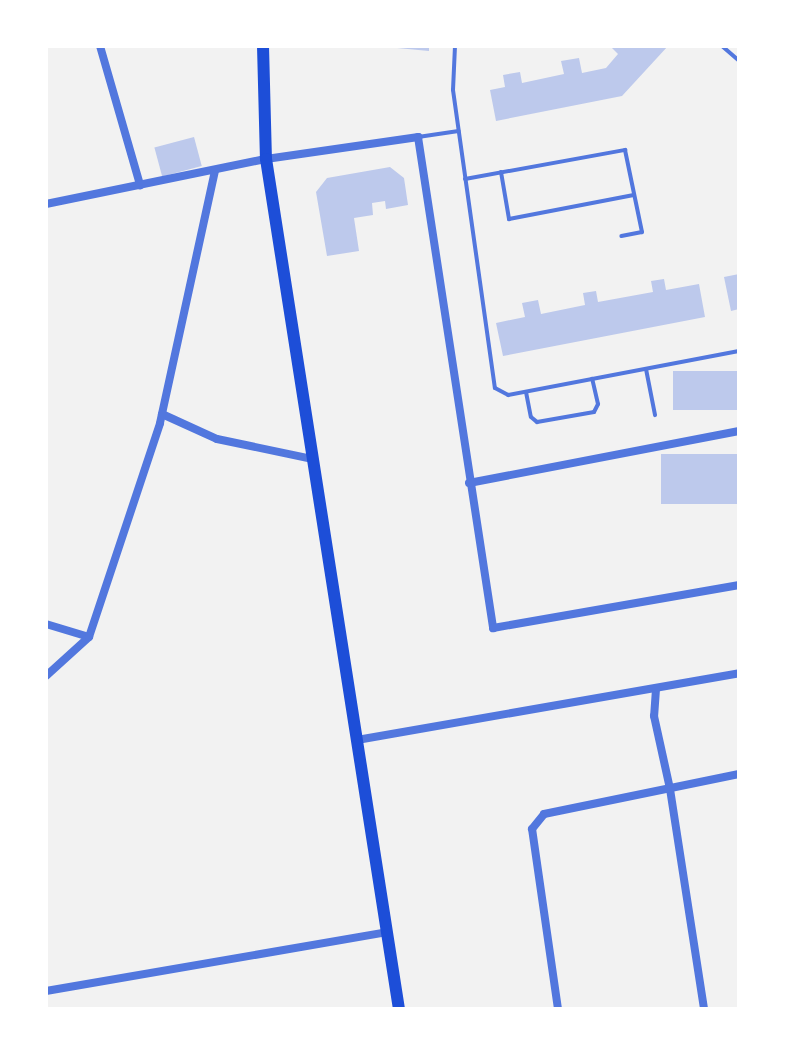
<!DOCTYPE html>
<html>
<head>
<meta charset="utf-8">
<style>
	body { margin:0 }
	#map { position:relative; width:785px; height:1055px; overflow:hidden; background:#f2f2f2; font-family:"DejaVu Sans",sans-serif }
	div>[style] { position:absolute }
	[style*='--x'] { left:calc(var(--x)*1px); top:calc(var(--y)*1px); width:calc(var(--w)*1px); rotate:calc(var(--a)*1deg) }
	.building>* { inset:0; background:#bdc9ec; transform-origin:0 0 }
	.service>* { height:4px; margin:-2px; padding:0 2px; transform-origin:2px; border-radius:2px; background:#5277de }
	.minor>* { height:8px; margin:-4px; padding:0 4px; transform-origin:4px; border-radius:4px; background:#5277de }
	.secondary>* { height:12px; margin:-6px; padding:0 6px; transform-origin:6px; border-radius:6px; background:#1d4ed8 }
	span { translate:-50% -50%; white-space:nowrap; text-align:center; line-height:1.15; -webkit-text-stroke:6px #fff; paint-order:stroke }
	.frame { position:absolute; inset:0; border:48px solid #fff; pointer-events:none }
</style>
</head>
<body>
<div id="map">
	<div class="building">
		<i style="clip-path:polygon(376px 46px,429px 46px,429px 51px)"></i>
		<i style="clip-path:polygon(610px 46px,668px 46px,622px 96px,496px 121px,490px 90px,505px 87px,503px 75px,520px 72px,522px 83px,564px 74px,561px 61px,579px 58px,582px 73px,606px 68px,618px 54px)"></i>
		<i style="left:194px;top:137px;width:30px;height:41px;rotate:75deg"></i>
		<i style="clip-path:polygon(390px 167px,404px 178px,408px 205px,386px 209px,385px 201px,372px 203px,373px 215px,354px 218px,359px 251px,327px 256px,316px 192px,327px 178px)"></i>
		<i style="clip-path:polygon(739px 274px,739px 309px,731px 311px,724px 277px)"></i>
		<i style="clip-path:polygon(664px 279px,666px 290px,699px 284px,705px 317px,503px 356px,496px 323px,525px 317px,522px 303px,538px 300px,541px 314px,585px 305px,583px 293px,596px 291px,598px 302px,653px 292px,651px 281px)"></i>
		<i style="left:739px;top:371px;width:39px;height:66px;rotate:90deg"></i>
		<i style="left:739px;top:454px;width:50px;height:78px;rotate:90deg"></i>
	</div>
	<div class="service">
		<i style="--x:455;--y:46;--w:44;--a:92.6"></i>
		<i style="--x:453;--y:90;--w:301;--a:82"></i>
		<i style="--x:495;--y:388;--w:15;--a:28"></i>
		<i style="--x:508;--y:395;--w:235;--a:-10.8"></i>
		<i style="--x:722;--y:46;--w:23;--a:41"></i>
		<i style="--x:418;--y:137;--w:41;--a:-8.3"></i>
		<i style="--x:501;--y:172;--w:48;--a:80.3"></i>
		<i style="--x:509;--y:219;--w:127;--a:-10.9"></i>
		<i style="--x:465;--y:179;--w:163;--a:-10.3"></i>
		<i style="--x:625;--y:150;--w:84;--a:78.3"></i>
		<i style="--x:642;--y:232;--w:21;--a:169"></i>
		<i style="--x:646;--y:369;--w:47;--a:78.9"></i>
		<i style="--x:526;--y:392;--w:25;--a:79"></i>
		<i style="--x:531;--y:417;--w:8;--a:40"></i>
		<i style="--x:537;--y:422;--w:58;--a:-10"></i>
		<i style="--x:594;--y:412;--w:9;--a:-63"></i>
		<i style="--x:598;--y:404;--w:26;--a:-103"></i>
	</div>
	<div class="minor">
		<i style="--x:100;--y:46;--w:145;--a:73.9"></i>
		<i style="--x:46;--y:204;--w:225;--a:-11.6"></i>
		<i style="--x:266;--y:159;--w:154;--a:-8.2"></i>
		<i style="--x:418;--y:137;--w:497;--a:81.3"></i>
		<i style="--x:493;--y:628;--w:250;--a:-9.9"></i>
		<i style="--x:162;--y:414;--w:60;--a:24.4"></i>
		<i style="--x:217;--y:439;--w:98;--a:11.8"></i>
		<i style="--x:469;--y:483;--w:275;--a:-10.9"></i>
		<i style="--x:46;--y:624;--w:45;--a:16.8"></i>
		<i style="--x:46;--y:676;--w:58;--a:-42.2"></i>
		<i style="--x:89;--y:637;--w:225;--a:-71.6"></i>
		<i style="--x:160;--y:423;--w:259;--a:-77.7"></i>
		<i style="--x:656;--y:689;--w:27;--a:94"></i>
		<i style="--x:654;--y:716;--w:75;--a:77.6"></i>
		<i style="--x:670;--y:789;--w:223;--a:81.2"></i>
		<i style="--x:357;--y:740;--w:388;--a:-9.9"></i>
		<i style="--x:46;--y:991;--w:346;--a:-9.8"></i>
		<i style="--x:558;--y:1009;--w:182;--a:-98.2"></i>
		<i style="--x:532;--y:829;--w:19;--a:-51"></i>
		<i style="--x:544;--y:814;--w:199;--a:-11.6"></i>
	</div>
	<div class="secondary">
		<i style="--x:263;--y:46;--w:113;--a:88.5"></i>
		<i style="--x:266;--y:159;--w:860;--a:81.11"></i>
	</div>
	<div class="frame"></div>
</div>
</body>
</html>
